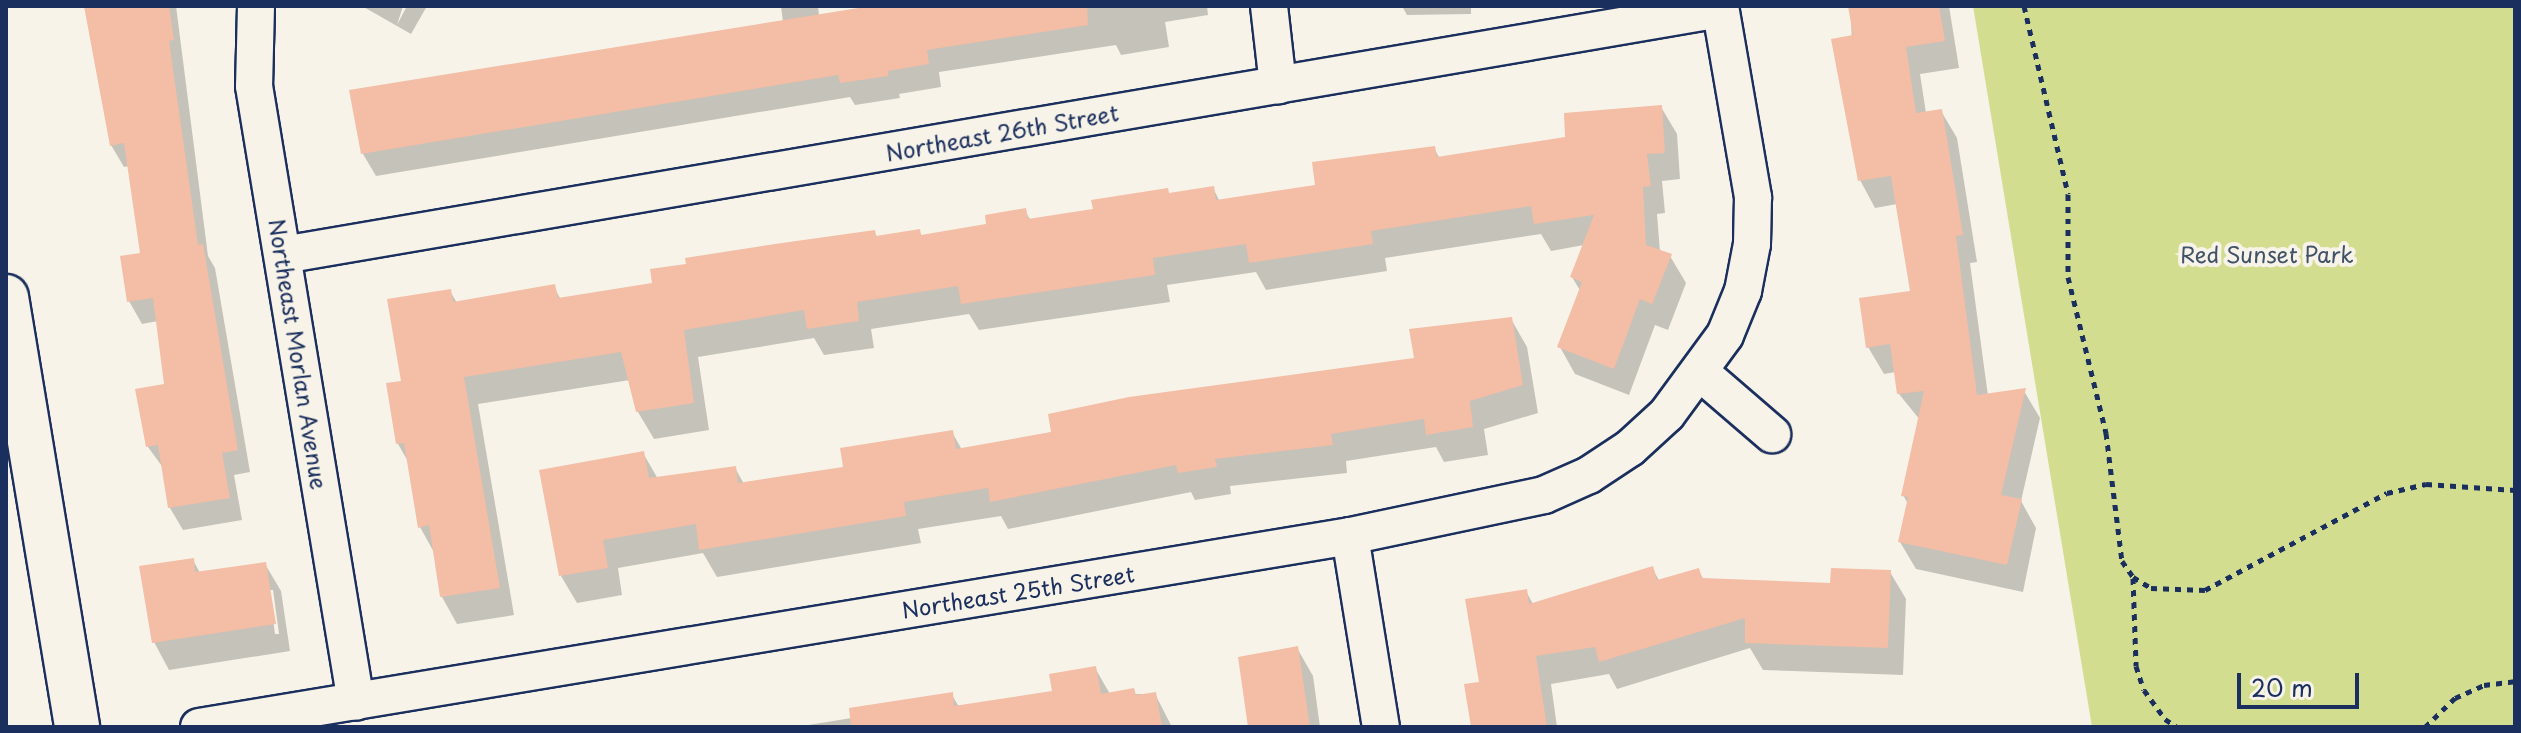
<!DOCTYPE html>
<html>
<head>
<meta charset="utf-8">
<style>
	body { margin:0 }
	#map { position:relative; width:2521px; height:733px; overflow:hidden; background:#f7f3e8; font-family:"Playpen Sans",sans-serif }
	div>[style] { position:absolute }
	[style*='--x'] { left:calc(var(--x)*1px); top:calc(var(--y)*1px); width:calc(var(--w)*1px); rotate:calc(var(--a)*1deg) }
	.green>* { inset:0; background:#d2dd90 }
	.shadow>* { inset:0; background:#0003 }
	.building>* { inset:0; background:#f3bda6 }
	.path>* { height:5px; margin-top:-2.5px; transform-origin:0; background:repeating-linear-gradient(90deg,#1b2f5e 0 6px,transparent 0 12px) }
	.roads { filter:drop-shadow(2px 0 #1b2f5e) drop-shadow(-2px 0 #1b2f5e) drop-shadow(0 2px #1b2f5e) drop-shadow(0 -2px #1b2f5e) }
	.street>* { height:36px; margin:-18px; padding:0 18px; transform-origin:18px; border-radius:18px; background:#f7f3e8 }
	.secondary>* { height:44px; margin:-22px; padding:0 22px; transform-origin:22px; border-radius:22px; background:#f7f3e8 }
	span { translate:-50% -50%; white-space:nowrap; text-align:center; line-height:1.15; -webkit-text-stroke:8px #f7f3e8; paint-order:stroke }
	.street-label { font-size:22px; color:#1b2f5e }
	.park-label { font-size:22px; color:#405268 }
	.frame { position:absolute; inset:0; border:8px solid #1b2f5e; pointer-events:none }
	.scale { position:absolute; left:2237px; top:673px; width:122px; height:36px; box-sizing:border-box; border:4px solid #1b2f5e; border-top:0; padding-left:10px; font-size:24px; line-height:28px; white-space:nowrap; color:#1b2f5e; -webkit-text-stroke:6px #f7f3e8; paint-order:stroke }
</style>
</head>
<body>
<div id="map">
	<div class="green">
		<i style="clip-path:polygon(1973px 6px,2515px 6px,2515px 727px,2092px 727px)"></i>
	</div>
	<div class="shadow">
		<i style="clip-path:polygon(98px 6px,176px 6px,208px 256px,215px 268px,250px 472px,234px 475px,242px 520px,183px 530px,170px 508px,164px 469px,148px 447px,166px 386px,158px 321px,142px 324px,129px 301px,142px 255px,130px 166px,124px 167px,111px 145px)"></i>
		<i style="clip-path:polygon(362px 6px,403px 6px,397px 25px,407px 6px,427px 6px,411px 34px)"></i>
		<i style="clip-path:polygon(781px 6px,818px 6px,819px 16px,883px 6px,1207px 6px,1208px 15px,1165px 22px,1169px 47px,1121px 55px,1116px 45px,939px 72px,941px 87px,899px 94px,900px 98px,855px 105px,850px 97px,376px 176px,363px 154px,352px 91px,783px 22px)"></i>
		<i style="clip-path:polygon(1402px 6px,1471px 6px,1471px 14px,1407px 15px)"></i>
		<i style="clip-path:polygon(1850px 6px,1949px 6px,1959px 68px,1920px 74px,1926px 113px,1941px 111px,1957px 138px,1977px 262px,1970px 263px,1988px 396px,2024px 391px,2040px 418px,2021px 501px,2036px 528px,2023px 592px,1916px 569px,1900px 542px,1908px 504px,1903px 495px,1920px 420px,1899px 394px,1896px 372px,1884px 374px,1868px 347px,1912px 293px,1897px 204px,1875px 208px,1860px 180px)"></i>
		<i style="clip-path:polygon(1661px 107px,1677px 134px,1680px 179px,1662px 181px,1665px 213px,1657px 214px,1660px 252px,1670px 256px,1686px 283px,1668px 330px,1655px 325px,1629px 395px,1575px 374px,1560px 347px,1581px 292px,1572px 277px,1584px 245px,1551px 251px,1541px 234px,1385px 258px,1387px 271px,1266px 290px,1256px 272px,1167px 285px,1170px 302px,979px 330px,969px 314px,871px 329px,874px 348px,824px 355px,814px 338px,698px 357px,709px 430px,654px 439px,638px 412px,630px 380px,478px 404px,514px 615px,457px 624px,442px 597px,435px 554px,420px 527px,409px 463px,398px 444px,404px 382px,450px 291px,457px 303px,554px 287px,561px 300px,654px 284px,874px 232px,878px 238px,919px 231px,922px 236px,988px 226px,1025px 211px,1031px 221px,1213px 188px,1220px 202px,1317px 186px,1434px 148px,1440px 159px,1568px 138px)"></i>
		<i style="clip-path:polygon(1511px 319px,1527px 347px,1538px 413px,1484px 429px,1488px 455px,1444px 462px,1436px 447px,1346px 461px,1347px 473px,1230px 486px,1231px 494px,1195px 500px,1191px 492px,1008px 529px,1001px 516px,918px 529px,921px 543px,717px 577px,703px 553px,618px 568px,622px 595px,577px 603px,561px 576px,643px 453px,658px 479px,735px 468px,744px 484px,846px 468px,952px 432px,962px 450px,1416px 359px)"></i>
		<i style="clip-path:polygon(evenodd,193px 560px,200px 573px,265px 564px,281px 591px,290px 651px,169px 670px,154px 642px,193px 560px,269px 590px,273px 590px,279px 634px,275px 634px,269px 590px)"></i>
		<i style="clip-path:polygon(1652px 568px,1660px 582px,1698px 570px,1704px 580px,1832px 585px,1890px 572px,1906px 599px,1903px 675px,1763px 670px,1750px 648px,1617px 689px,1609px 674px,1551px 684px,1557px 727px,1473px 727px,1481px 684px,1526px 591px,1533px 604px)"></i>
		<i style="clip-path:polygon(1297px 648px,1313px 676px,1320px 727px,1250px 727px)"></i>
		<i style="clip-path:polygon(1095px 668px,1110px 694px,1155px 694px,1172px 727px,796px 727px,901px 710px,952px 695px,959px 707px,1054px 693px)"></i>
	</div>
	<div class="building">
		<i style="clip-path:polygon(84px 6px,169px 6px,174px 40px,169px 41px,198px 245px,203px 244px,238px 450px,222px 453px,230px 498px,168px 508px,158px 445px,146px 447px,135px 389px,164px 384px,153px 298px,127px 302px,120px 256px,140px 253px,124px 143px,110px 146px)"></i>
		<i style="clip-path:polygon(871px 6px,1087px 6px,1088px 25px,927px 50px,929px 64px,888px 71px,888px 76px,840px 83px,838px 75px,361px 154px,349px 90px)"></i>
		<i style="clip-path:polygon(1848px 6px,1939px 6px,1945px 41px,1906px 47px,1916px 113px,1942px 109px,1963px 235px,1956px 236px,1977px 395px,2026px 388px,2001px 495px,2022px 499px,2007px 565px,1898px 542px,1908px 497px,1901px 496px,1924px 391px,1897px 394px,1890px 344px,1866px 348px,1859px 298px,1910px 291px,1891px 176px,1858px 181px,1831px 39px,1853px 35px)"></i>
		<i style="clip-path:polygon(1662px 105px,1665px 153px,1647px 154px,1651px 186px,1643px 187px,1646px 245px,1672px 254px,1652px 304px,1640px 299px,1614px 369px,1557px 347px,1582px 282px,1570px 277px,1594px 215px,1534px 224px,1531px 206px,1371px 231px,1373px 244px,1249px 263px,1246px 244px,1153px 258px,1155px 275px,961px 304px,958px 286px,857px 302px,859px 321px,807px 329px,804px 310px,684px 330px,694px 403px,636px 412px,621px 352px,464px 377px,500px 588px,440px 597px,429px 525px,418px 528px,404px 443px,396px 444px,386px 383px,401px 381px,387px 299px,451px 289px,453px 302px,555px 284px,558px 298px,652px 283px,650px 269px,686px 264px,685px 258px,775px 244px,875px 230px,876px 236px,920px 229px,921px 235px,986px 224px,985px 215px,1026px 208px,1028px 219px,1093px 209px,1091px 200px,1168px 188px,1169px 193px,1214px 186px,1216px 200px,1315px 185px,1312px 162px,1435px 146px,1437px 157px,1565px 137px,1564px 113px)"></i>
		<i style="clip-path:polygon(1512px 317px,1523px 385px,1470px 401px,1473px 427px,1426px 435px,1424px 419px,1331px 434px,1333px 445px,1215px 459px,1217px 467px,1178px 473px,1176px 465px,990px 502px,988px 488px,904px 502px,906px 516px,699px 550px,696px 524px,603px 540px,608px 568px,559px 576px,539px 470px,644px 451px,649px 478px,736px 466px,738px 483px,843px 467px,840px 448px,953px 430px,956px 449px,1051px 432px,1048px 414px,1129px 397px,1414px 358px,1409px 329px)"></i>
		<i style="clip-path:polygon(194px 558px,195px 572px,266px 562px,276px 624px,152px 643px,139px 566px)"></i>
		<i style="clip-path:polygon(1653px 566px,1657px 580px,1699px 568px,1702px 578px,1830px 583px,1831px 568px,1891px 570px,1888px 648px,1745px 643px,1745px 618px,1599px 662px,1595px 647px,1536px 656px,1547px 727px,1471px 727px,1464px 684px,1479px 682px,1465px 599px,1527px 589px,1529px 604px)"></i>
		<i style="clip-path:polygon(1298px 646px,1310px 727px,1248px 727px,1238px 657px)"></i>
		<i style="clip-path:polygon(1096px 666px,1101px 694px,1134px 688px,1136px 695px,1156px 692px,1162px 727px,851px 727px,849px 708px,953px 692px,954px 706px,1052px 691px,1049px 674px)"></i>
	</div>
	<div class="path">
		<i style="--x:2024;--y:6;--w:193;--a:76.8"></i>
		<i style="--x:2068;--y:194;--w:83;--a:90"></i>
		<i style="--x:2068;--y:277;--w:161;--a:76.3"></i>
		<i style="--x:2106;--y:433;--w:129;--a:82.9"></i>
		<i style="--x:2122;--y:561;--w:19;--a:55"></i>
		<i style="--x:2133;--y:577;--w:21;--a:31"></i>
		<i style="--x:2151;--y:588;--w:54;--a:2.1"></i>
		<i style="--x:2205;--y:590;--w:206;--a:-28.1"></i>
		<i style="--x:2387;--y:493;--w:40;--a:-13"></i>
		<i style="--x:2426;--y:484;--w:89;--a:3.9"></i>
		<i style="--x:2133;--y:578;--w:88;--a:88"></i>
		<i style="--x:2136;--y:666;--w:25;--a:72"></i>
		<i style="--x:2144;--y:690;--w:36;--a:54"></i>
		<i style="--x:2165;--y:719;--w:14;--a:34"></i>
		<i style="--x:2425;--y:727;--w:42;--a:-44"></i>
		<i style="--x:2455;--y:698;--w:32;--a:-24"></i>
		<i style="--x:2484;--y:685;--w:31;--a:-7"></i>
	</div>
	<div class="roads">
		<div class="street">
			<i style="--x:256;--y:6;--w:80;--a:91.4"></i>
			<i style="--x:254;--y:86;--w:624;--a:80.6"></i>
			<i style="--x:1269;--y:6;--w:80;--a:83.5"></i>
			<i style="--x:283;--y:255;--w:1458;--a:-9.71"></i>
			<i style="--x:1701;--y:373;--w:94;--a:40.7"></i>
			<i style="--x:1350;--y:536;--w:193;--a:80.8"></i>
			<i style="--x:199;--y:727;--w:1167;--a:-9.42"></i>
			<i style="--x:1350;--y:536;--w:198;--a:-11.9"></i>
			<i style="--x:1544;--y:495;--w:49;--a:-24"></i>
			<i style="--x:1589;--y:475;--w:49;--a:-33.4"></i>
			<i style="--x:1630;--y:448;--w:50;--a:-42.6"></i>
			<i style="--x:1667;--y:414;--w:98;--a:-53.7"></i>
			<i style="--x:1725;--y:335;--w:48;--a:-67.8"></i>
			<i style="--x:1743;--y:291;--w:48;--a:-79.2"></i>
			<i style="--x:1752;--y:244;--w:47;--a:-88.8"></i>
			<i style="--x:1753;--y:197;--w:194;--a:-99.8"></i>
		</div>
		<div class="secondary">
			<i style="--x:6;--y:297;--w:436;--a:80.6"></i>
		</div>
	</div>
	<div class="street-label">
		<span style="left:1002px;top:132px;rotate:-10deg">Northeast 26th Street</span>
		<span style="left:299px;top:354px;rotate:81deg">Northeast Morlan Avenue</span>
		<span style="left:1018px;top:591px;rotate:-9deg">Northeast 25th Street</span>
	</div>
	<div class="park-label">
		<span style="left:2267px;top:254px">Red Sunset Park</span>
	</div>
	<div class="frame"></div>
	<div class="scale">20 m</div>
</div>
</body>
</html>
